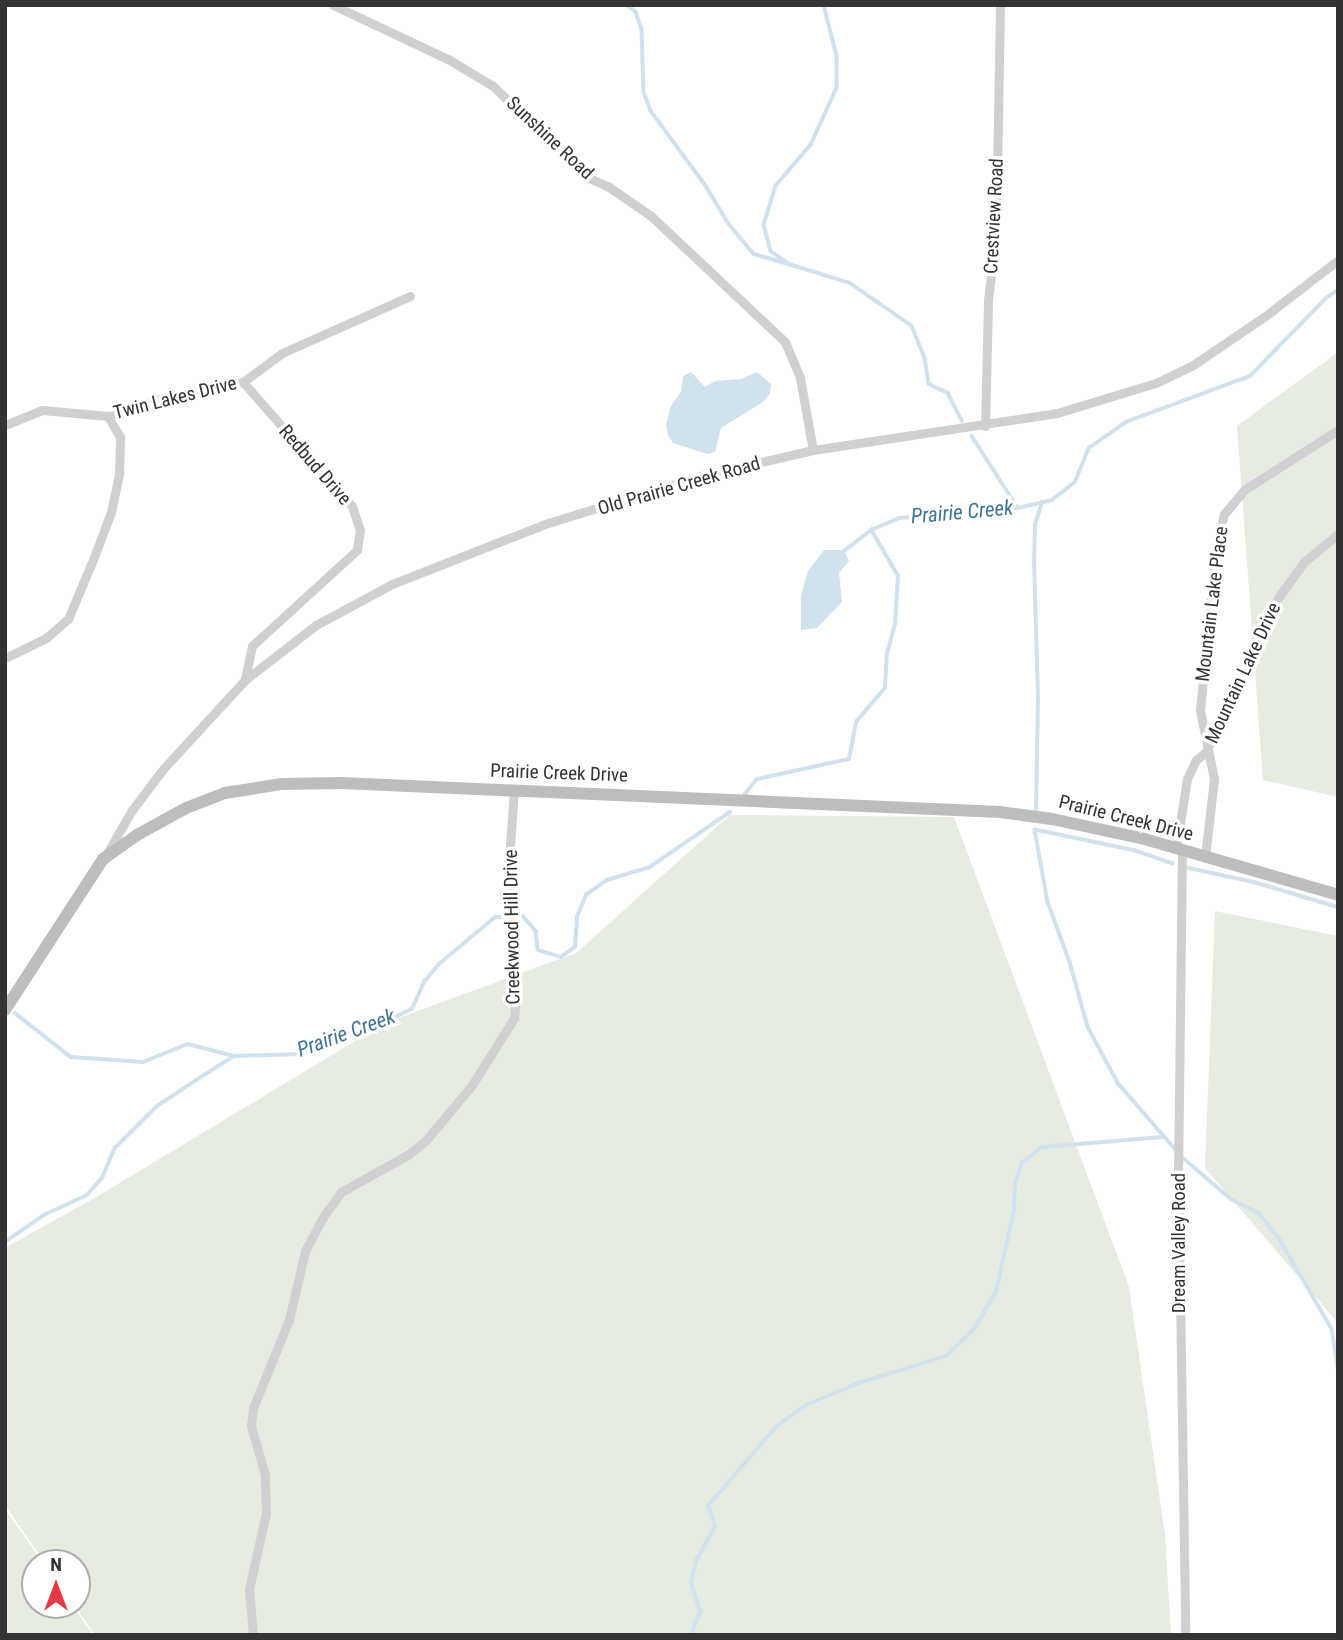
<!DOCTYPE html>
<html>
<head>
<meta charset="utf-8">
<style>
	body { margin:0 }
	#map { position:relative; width:1343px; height:1640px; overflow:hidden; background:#fff; font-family:"Roboto Condensed",sans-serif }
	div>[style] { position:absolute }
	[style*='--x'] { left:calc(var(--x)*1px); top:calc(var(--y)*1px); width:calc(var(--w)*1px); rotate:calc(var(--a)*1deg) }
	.green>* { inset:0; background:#e6ecdf }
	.water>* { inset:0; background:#cfe2ee }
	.stream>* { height:3.5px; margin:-1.75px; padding:0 1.75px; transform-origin:1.75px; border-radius:1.75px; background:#cfe2ee }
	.minor>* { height:9px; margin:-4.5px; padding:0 4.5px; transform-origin:4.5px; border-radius:4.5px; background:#d0d0d0 }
	.secondary>* { height:12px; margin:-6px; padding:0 6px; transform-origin:6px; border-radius:6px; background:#bdbdbd }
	span { translate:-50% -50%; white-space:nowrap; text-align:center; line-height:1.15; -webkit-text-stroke:7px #fff; paint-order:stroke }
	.street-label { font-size:19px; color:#333 }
	.water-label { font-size:21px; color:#3f7597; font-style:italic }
	.frame { position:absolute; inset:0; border:7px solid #333; pointer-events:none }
	.north { position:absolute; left:21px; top:1549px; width:70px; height:70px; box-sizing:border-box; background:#fff; border:2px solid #adadad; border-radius:50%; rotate:0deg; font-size:19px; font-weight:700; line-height:28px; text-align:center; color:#333 }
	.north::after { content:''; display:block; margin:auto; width:24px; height:32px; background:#e63946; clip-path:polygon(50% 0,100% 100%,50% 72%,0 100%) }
</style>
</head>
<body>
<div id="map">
	<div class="green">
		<i style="clip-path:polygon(1338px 352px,1338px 797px,1263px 780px,1237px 426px)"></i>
		<i style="clip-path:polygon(730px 815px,954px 817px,1129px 1287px,1165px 1535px,1171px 1635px,95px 1635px,74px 1605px,77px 1605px,77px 1563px,45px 1563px,5px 1505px,5px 1248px,98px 1196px,385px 1023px,576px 953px)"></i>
		<i style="clip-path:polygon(1215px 911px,1338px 936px,1338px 1323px,1205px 1168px)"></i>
		<i style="clip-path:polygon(5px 1509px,43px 1563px,35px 1563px,35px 1605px,72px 1605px,93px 1635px,5px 1635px)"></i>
	</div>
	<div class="water">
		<i style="clip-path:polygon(691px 372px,705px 387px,715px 381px,741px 379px,757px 372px,771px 384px,770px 394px,763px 402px,721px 428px,715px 452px,707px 454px,673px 443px,668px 435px,666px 425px,671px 406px,681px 392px,683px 376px)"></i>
		<i style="clip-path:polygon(824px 550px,844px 550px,849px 561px,839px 573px,842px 602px,817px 628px,801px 630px,801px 595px,808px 571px)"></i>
	</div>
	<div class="stream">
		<i style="--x:627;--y:5;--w:11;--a:38"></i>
		<i style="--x:636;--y:12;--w:18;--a:71"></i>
		<i style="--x:642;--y:29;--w:63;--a:88.2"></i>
		<i style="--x:644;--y:92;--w:20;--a:70"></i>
		<i style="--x:651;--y:111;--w:93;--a:53.7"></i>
		<i style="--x:706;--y:186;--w:44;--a:58.8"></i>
		<i style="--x:729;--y:224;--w:39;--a:50"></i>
		<i style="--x:754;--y:254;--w:33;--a:16"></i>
		<i style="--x:824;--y:5;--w:53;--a:75.7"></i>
		<i style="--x:837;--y:56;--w:32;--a:90"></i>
		<i style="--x:837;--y:88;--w:63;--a:114.5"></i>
		<i style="--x:811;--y:145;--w:54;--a:130.5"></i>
		<i style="--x:776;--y:186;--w:41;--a:107.1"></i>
		<i style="--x:764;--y:225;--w:27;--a:75"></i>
		<i style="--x:771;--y:251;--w:22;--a:36"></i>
		<i style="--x:789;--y:264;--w:64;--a:17.3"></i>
		<i style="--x:850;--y:283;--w:75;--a:34.7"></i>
		<i style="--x:912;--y:326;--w:35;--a:68"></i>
		<i style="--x:925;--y:358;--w:26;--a:81"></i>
		<i style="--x:929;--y:384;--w:21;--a:25"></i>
		<i style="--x:948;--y:393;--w:31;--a:63"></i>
		<i style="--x:972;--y:436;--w:85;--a:57.4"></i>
		<i style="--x:843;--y:552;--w:36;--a:-38"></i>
		<i style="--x:744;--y:795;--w:21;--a:-51"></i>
		<i style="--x:757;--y:779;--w:94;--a:-12.3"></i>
		<i style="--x:849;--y:759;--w:38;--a:-79"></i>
		<i style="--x:856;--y:722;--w:45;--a:-49.5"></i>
		<i style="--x:885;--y:688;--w:34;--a:-87"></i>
		<i style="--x:887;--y:654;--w:30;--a:-75"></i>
		<i style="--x:895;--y:625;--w:49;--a:-86.5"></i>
		<i style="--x:898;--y:576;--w:53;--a:-120.4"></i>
		<i style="--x:871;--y:530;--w:30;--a:-23"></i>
		<i style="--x:899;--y:518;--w:119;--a:-4.8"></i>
		<i style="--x:1018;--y:508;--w:35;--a:-13"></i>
		<i style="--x:1052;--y:500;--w:29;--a:-38"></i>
		<i style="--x:1075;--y:482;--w:37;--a:-68"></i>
		<i style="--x:1089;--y:448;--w:45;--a:-35.1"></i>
		<i style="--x:1126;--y:422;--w:132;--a:-20.4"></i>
		<i style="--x:1250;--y:376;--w:109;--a:-45.7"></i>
		<i style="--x:1326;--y:298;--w:14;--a:-34"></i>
		<i style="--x:1036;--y:812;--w:115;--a:-89"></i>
		<i style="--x:1038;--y:697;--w:131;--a:-91.7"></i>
		<i style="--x:1034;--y:566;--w:41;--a:-88.6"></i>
		<i style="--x:1035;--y:525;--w:24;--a:-73"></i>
		<i style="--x:1173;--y:864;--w:39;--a:-161"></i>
		<i style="--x:1136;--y:851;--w:103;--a:-168.3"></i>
		<i style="--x:1035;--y:830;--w:73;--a:79.8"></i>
		<i style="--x:1048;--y:902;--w:64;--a:69.9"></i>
		<i style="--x:1070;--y:962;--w:67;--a:74.5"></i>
		<i style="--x:1088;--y:1027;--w:64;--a:61.8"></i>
		<i style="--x:1118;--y:1083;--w:89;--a:49.1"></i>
		<i style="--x:1189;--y:868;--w:66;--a:12.2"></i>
		<i style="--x:1254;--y:882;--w:88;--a:16.6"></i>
		<i style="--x:523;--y:916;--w:20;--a:49"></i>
		<i style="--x:536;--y:931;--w:19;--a:84"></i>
		<i style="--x:538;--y:950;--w:24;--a:17"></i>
		<i style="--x:561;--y:957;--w:17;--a:-36"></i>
		<i style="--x:575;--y:947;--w:30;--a:-86"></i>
		<i style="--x:577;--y:917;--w:24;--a:-68"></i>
		<i style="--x:586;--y:895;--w:26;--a:-36"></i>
		<i style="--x:607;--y:880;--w:45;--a:-16.8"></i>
		<i style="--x:650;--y:867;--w:97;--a:-34.5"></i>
		<i style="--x:15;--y:1013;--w:71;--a:38.2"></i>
		<i style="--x:71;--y:1057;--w:72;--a:4"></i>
		<i style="--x:143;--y:1062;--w:48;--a:-21.8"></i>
		<i style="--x:188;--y:1044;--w:48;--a:14.6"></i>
		<i style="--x:1181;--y:1156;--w:66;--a:40.7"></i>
		<i style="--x:1231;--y:1199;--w:31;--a:27"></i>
		<i style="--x:1259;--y:1213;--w:34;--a:52"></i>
		<i style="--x:1280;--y:1240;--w:103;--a:59.7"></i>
		<i style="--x:1332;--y:1329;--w:39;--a:81"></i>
		<i style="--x:5;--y:1242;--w:47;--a:-34.7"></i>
		<i style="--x:44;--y:1215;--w:47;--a:-24.9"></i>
		<i style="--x:87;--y:1195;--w:23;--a:-49"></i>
		<i style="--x:102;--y:1178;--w:33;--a:-67"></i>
		<i style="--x:115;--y:1148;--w:59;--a:-45"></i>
		<i style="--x:157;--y:1106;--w:56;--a:-33.4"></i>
		<i style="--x:204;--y:1075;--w:36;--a:-32"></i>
		<i style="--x:234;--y:1056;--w:68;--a:-1.7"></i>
		<i style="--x:302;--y:1054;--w:49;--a:-26.6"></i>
		<i style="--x:346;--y:1032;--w:40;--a:-14.4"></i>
		<i style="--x:385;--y:1022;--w:30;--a:-26"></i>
		<i style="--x:412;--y:1009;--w:30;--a:-66"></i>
		<i style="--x:424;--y:982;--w:23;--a:-50"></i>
		<i style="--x:439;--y:964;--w:73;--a:-40"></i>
		<i style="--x:495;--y:917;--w:11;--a:0"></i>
		<i style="--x:691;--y:1635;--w:26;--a:-69"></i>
		<i style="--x:700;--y:1611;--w:29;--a:-108"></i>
		<i style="--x:691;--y:1583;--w:23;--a:-77"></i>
		<i style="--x:696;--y:1561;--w:39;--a:-61"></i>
		<i style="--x:715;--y:1527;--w:22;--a:-108"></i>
		<i style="--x:708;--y:1506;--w:104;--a:-49.3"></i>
		<i style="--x:776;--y:1427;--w:39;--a:-36"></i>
		<i style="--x:808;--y:1404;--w:55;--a:-22.4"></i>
		<i style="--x:859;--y:1383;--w:91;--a:-17.2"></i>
		<i style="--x:946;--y:1356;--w:39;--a:-44"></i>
		<i style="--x:974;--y:1329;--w:43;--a:-59.3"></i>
		<i style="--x:996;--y:1292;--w:84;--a:-77.6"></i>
		<i style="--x:1014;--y:1210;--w:26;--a:-88"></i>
		<i style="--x:1015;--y:1184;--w:22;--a:-72"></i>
		<i style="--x:1022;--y:1163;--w:26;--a:-39"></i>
		<i style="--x:1042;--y:1147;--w:121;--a:-4.7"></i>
	</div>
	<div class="minor">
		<i style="--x:333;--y:5;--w:127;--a:25.2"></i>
		<i style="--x:448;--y:59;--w:52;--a:31"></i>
		<i style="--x:493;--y:86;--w:133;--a:43.8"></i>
		<i style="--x:589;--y:178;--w:22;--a:24"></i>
		<i style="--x:609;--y:187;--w:51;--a:34.6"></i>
		<i style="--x:651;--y:216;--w:184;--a:43.2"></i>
		<i style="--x:785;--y:342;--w:39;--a:67"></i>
		<i style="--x:800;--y:378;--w:73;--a:79.8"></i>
		<i style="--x:243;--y:382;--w:165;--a:48.7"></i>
		<i style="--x:352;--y:506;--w:25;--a:72"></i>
		<i style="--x:360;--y:530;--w:20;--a:99"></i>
		<i style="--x:357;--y:550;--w:142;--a:137.6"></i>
		<i style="--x:252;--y:646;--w:35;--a:102"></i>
		<i style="--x:5;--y:425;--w:40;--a:-22"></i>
		<i style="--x:42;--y:410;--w:66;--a:5.2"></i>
		<i style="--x:108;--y:416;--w:58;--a:-18.1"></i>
		<i style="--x:163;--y:398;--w:82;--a:-11.3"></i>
		<i style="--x:243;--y:382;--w:49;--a:-36.6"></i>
		<i style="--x:282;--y:353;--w:140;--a:-24"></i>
		<i style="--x:985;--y:426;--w:126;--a:-88.6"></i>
		<i style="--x:988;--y:300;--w:66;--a:-83.1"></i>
		<i style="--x:996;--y:234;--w:229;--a:-89"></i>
		<i style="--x:5;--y:658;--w:46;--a:-26"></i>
		<i style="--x:46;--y:638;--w:29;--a:-41"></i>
		<i style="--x:68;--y:619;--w:67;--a:-67.2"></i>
		<i style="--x:94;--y:557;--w:48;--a:-69.3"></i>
		<i style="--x:111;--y:512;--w:40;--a:-78"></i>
		<i style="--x:119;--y:473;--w:36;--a:-88"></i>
		<i style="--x:120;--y:437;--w:24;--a:-120"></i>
		<i style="--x:1176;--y:849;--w:71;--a:-81.1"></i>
		<i style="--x:1187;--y:779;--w:21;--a:-65"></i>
		<i style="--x:1196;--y:760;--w:13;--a:-39"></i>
		<i style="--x:1206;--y:752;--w:135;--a:-65.9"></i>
		<i style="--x:1261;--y:629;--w:39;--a:-61"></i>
		<i style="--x:1280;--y:595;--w:41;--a:-54"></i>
		<i style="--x:1304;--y:562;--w:44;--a:-39.5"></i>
		<i style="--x:1182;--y:851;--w:316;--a:90.7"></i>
		<i style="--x:1178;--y:1167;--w:468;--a:89.1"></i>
		<i style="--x:106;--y:855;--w:52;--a:-60"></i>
		<i style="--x:132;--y:810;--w:53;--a:-52.7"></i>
		<i style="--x:164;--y:768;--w:120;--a:-47.4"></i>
		<i style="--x:245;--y:680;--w:90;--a:-37.8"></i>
		<i style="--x:316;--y:625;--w:86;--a:-28.3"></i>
		<i style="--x:392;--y:584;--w:168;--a:-21.4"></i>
		<i style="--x:548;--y:523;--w:163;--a:-17.1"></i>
		<i style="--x:704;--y:475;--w:112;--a:-12.9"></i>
		<i style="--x:813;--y:450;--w:247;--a:-8.6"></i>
		<i style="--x:1057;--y:413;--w:103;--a:-16.9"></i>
		<i style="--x:1156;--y:383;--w:41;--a:-25.9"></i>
		<i style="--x:1193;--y:365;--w:86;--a:-34.1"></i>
		<i style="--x:1264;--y:317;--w:93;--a:-37.6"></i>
		<i style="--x:1205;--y:857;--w:79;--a:-83.4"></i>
		<i style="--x:1214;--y:779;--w:70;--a:-101.5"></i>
		<i style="--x:1200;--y:710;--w:165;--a:-84.4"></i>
		<i style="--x:1216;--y:546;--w:33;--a:-76"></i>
		<i style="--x:1224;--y:514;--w:31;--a:-50"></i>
		<i style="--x:1244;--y:490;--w:112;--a:-32.6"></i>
		<i style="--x:253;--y:1635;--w:46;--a:-95"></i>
		<i style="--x:249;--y:1589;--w:78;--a:-77.4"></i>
		<i style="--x:266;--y:1513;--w:38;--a:-92"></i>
		<i style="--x:265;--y:1475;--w:51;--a:-105.9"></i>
		<i style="--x:251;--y:1426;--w:18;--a:-84"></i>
		<i style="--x:253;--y:1408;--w:95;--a:-67.8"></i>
		<i style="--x:289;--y:1320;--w:71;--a:-76.9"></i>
		<i style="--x:305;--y:1251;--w:38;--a:-62"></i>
		<i style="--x:323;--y:1217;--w:31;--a:-54"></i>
		<i style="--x:341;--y:1192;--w:78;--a:-29.2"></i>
		<i style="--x:409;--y:1154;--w:22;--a:-39"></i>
		<i style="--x:426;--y:1140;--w:72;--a:-50.1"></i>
		<i style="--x:472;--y:1085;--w:79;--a:-57.9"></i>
		<i style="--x:514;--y:1018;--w:32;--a:-85"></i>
		<i style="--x:517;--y:986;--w:114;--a:-94.5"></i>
		<i style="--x:508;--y:872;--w:81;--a:-85.8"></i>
	</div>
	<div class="secondary">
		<i style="--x:5;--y:1010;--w:180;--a:-57"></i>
		<i style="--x:103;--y:859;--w:42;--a:-35.2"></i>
		<i style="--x:137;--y:835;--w:56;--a:-28.9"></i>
		<i style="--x:186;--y:808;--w:42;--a:-21"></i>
		<i style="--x:225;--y:793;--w:58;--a:-9"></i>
		<i style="--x:282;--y:784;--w:59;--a:-1"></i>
		<i style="--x:341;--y:783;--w:660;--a:2.52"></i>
		<i style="--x:1000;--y:812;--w:52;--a:7.7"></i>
		<i style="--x:1052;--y:819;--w:91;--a:12.1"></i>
		<i style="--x:1141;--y:838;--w:205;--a:16.1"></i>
	</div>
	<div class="street-label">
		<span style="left:550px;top:138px;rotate:43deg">Sunshine Road</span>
		<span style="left:994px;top:216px;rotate:-87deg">Crestview Road</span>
		<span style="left:175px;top:398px;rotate:-14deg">Twin Lakes Drive</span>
		<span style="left:315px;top:465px;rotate:49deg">Redbud Drive</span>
		<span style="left:679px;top:486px;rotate:-16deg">Old Prairie Creek Road</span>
		<span style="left:1212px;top:604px;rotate:-83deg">Mountain Lake Place</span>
		<span style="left:1243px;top:673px;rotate:-65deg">Mountain Lake Drive</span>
		<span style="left:559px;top:773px;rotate:2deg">Prairie Creek Drive</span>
		<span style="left:1126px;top:818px;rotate:14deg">Prairie Creek Drive</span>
		<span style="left:512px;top:927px;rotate:-91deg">Creekwood Hill Drive</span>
		<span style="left:1179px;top:1243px;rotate:-90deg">Dream Valley Road</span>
	</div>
	<div class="water-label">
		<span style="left:962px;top:512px;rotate:-5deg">Prairie Creek</span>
		<span style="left:346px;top:1033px;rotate:-20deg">Prairie Creek</span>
	</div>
	<div class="frame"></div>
	<div class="north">N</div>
</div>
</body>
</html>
